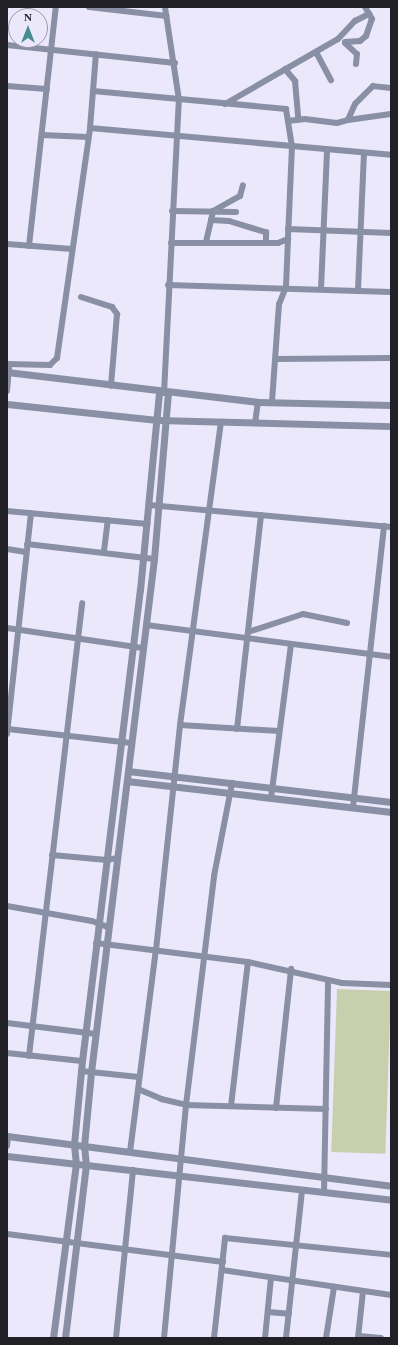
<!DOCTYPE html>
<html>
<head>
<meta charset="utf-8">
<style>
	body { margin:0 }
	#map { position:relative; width:398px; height:1345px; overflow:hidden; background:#ece8fb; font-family:"Times New Roman",serif }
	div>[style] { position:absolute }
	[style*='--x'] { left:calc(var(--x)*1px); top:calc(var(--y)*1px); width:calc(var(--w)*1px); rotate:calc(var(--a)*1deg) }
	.green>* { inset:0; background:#c7cfad; transform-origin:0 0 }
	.minor>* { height:6px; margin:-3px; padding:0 3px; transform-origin:3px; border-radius:3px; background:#8990a5 }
	.tertiary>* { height:7px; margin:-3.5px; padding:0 3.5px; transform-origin:3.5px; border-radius:3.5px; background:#8990a5 }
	span { translate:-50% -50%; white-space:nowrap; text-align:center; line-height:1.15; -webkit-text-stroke:3px #ece8fb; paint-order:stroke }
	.frame { position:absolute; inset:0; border:8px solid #222027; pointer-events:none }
	.north { position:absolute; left:8px; top:8px; width:40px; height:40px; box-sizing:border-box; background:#ece8fb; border:1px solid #9b98a6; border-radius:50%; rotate:0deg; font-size:11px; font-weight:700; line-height:16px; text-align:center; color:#222027 }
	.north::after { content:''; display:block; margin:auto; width:14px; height:18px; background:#458c93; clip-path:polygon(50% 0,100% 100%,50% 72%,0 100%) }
</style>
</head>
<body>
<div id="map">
	<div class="green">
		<i style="left:337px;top:989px;width:54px;height:163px;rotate:2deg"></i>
	</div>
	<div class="minor">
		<i style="--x:89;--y:7;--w:78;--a:6.7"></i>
		<i style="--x:345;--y:42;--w:15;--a:-4"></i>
		<i style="--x:360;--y:41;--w:8;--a:-40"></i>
		<i style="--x:366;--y:36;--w:18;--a:-71"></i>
		<i style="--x:372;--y:19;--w:14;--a:-120"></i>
		<i style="--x:345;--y:43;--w:16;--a:43"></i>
		<i style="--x:357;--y:54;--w:10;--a:96"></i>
		<i style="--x:7;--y:45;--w:169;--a:6.1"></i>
		<i style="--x:316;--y:52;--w:32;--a:62"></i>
		<i style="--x:285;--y:69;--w:16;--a:50"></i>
		<i style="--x:295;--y:81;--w:38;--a:85"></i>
		<i style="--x:7;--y:86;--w:40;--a:4.3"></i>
		<i style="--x:391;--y:88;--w:18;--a:-174"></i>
		<i style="--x:373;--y:86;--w:25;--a:135"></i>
		<i style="--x:355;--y:104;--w:17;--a:114"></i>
		<i style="--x:348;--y:120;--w:43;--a:-7.9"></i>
		<i style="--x:93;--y:91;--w:194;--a:5.3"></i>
		<i style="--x:286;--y:109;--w:37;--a:81"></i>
		<i style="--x:292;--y:146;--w:93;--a:92.5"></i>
		<i style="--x:288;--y:239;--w:48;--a:92.4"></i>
		<i style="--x:286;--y:287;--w:18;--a:112"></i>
		<i style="--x:279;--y:304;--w:98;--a:94.1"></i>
		<i style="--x:225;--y:104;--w:130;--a:-29.9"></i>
		<i style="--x:338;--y:39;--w:25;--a:-47"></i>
		<i style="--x:355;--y:21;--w:16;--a:-27"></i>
		<i style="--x:288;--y:121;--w:17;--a:-7"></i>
		<i style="--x:305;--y:119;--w:32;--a:7"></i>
		<i style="--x:337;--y:123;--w:11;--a:-15"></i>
		<i style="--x:90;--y:128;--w:302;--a:5.1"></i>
		<i style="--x:42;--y:135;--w:46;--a:2.5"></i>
		<i style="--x:172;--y:211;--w:64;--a:0.9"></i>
		<i style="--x:211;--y:220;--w:18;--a:3"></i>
		<i style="--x:229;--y:221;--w:39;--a:17"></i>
		<i style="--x:266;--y:232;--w:11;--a:90"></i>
		<i style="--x:288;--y:229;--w:103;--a:2.2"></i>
		<i style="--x:206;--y:242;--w:32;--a:-77"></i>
		<i style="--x:213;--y:211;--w:31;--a:-29"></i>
		<i style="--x:240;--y:196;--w:11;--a:-75"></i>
		<i style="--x:171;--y:243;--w:107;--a:0"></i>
		<i style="--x:278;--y:243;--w:11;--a:-22"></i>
		<i style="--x:7;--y:244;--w:65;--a:4.4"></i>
		<i style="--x:29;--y:246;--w:241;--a:-83.6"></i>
		<i style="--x:168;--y:285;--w:223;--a:1.8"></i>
		<i style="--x:321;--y:289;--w:137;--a:-87.5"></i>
		<i style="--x:358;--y:290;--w:137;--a:-87.5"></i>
		<i style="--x:81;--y:297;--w:33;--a:18"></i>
		<i style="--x:112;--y:307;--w:9;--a:54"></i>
		<i style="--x:117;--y:314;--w:72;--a:94.8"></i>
		<i style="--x:276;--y:359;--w:115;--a:-0.5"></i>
		<i style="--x:7;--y:364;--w:43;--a:1.3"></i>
		<i style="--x:50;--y:365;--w:10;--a:-45"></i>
		<i style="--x:57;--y:358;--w:232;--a:-81.8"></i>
		<i style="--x:90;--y:128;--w:74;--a:-85.4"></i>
		<i style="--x:7;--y:391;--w:23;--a:-85"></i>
		<i style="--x:164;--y:393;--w:293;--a:-87.1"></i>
		<i style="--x:179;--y:100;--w:94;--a:-98.6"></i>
		<i style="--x:255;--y:423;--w:21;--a:-82"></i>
		<i style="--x:149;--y:505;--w:243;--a:5.2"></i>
		<i style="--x:7;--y:511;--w:141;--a:5.3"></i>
		<i style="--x:27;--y:544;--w:128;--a:6.7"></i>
		<i style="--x:7;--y:549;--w:19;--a:9"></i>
		<i style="--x:104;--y:551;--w:31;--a:-83"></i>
		<i style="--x:146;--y:625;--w:247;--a:7.4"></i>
		<i style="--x:7;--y:628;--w:137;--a:8.4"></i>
		<i style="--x:248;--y:632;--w:58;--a:-18.1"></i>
		<i style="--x:303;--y:614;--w:45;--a:11.6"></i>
		<i style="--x:180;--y:725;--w:99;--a:3.5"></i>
		<i style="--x:8;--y:729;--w:124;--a:6.5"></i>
		<i style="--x:237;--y:729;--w:215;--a:-83.6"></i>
		<i style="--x:7;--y:734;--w:222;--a:-83.8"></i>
		<i style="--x:271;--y:798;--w:155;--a:-82.6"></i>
		<i style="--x:353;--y:807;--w:283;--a:-83.7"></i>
		<i style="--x:52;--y:855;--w:55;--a:5.2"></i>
		<i style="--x:107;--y:860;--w:10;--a:-11"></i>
		<i style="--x:7;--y:906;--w:86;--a:10"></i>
		<i style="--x:92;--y:921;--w:17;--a:21"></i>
		<i style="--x:96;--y:943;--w:153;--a:7.1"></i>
		<i style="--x:248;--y:962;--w:96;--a:12.6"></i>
		<i style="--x:342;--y:983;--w:49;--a:2.3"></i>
		<i style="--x:7;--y:1023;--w:90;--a:7"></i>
		<i style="--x:7;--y:1053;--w:75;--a:6.1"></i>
		<i style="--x:29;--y:1056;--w:456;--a:-83.3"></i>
		<i style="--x:81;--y:1071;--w:58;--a:5.9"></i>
		<i style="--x:138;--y:1089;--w:25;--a:23"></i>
		<i style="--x:161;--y:1099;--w:26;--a:13"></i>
		<i style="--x:186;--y:1105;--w:140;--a:1.6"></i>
		<i style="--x:231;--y:1106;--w:145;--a:-83.3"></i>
		<i style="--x:276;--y:1108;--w:140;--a:-83.8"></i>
		<i style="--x:7;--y:1146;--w:10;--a:-84"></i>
		<i style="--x:130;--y:1152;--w:204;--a:-82.7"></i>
		<i style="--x:156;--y:950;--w:226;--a:-83.9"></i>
		<i style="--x:180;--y:725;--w:306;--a:-82.3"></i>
		<i style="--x:324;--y:1193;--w:212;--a:-88.9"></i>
		<i style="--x:7;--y:1234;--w:218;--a:7.4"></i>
		<i style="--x:222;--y:1270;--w:171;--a:8.4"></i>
		<i style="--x:268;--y:1312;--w:21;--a:5"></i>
		<i style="--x:359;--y:1336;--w:22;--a:5"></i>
		<i style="--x:116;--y:1338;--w:169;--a:-84.2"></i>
		<i style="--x:164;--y:1338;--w:234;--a:-84.6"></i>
		<i style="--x:186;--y:1105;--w:231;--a:-83"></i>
		<i style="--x:214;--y:876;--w:95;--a:-79"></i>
		<i style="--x:214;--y:1338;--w:101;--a:-83.7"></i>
		<i style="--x:225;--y:1238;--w:167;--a:5.8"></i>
		<i style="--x:265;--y:1338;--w:60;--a:-84.3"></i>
		<i style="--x:286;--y:1338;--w:149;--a:-83.8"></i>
		<i style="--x:326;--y:1338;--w:52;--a:-81.1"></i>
		<i style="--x:358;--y:1338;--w:47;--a:-83.9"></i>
	</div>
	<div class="tertiary">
		<i style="--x:7;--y:372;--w:253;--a:6.8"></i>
		<i style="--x:258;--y:402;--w:133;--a:1.3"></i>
		<i style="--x:7;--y:404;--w:151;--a:6.1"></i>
		<i style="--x:157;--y:420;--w:234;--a:1.5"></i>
		<i style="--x:128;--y:771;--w:265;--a:6.7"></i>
		<i style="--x:127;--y:781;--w:266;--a:6.7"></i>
		<i style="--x:7;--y:1136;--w:387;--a:7.4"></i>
		<i style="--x:7;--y:1156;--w:387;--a:6.5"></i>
		<i style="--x:53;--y:1338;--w:176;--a:-82.5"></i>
		<i style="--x:76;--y:1164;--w:20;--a:-96"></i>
		<i style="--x:74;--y:1144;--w:83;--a:-84.5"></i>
		<i style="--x:82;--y:1061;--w:475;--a:-83"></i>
		<i style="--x:140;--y:590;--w:199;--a:-84.5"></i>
		<i style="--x:65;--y:1338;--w:174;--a:-83.1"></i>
		<i style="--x:86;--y:1165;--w:19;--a:-96"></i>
		<i style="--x:84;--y:1146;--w:74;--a:-84.6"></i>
		<i style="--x:91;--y:1072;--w:517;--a:-83"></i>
		<i style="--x:154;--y:559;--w:167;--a:-85.2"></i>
	</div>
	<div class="frame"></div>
	<div class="north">N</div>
</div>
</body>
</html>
